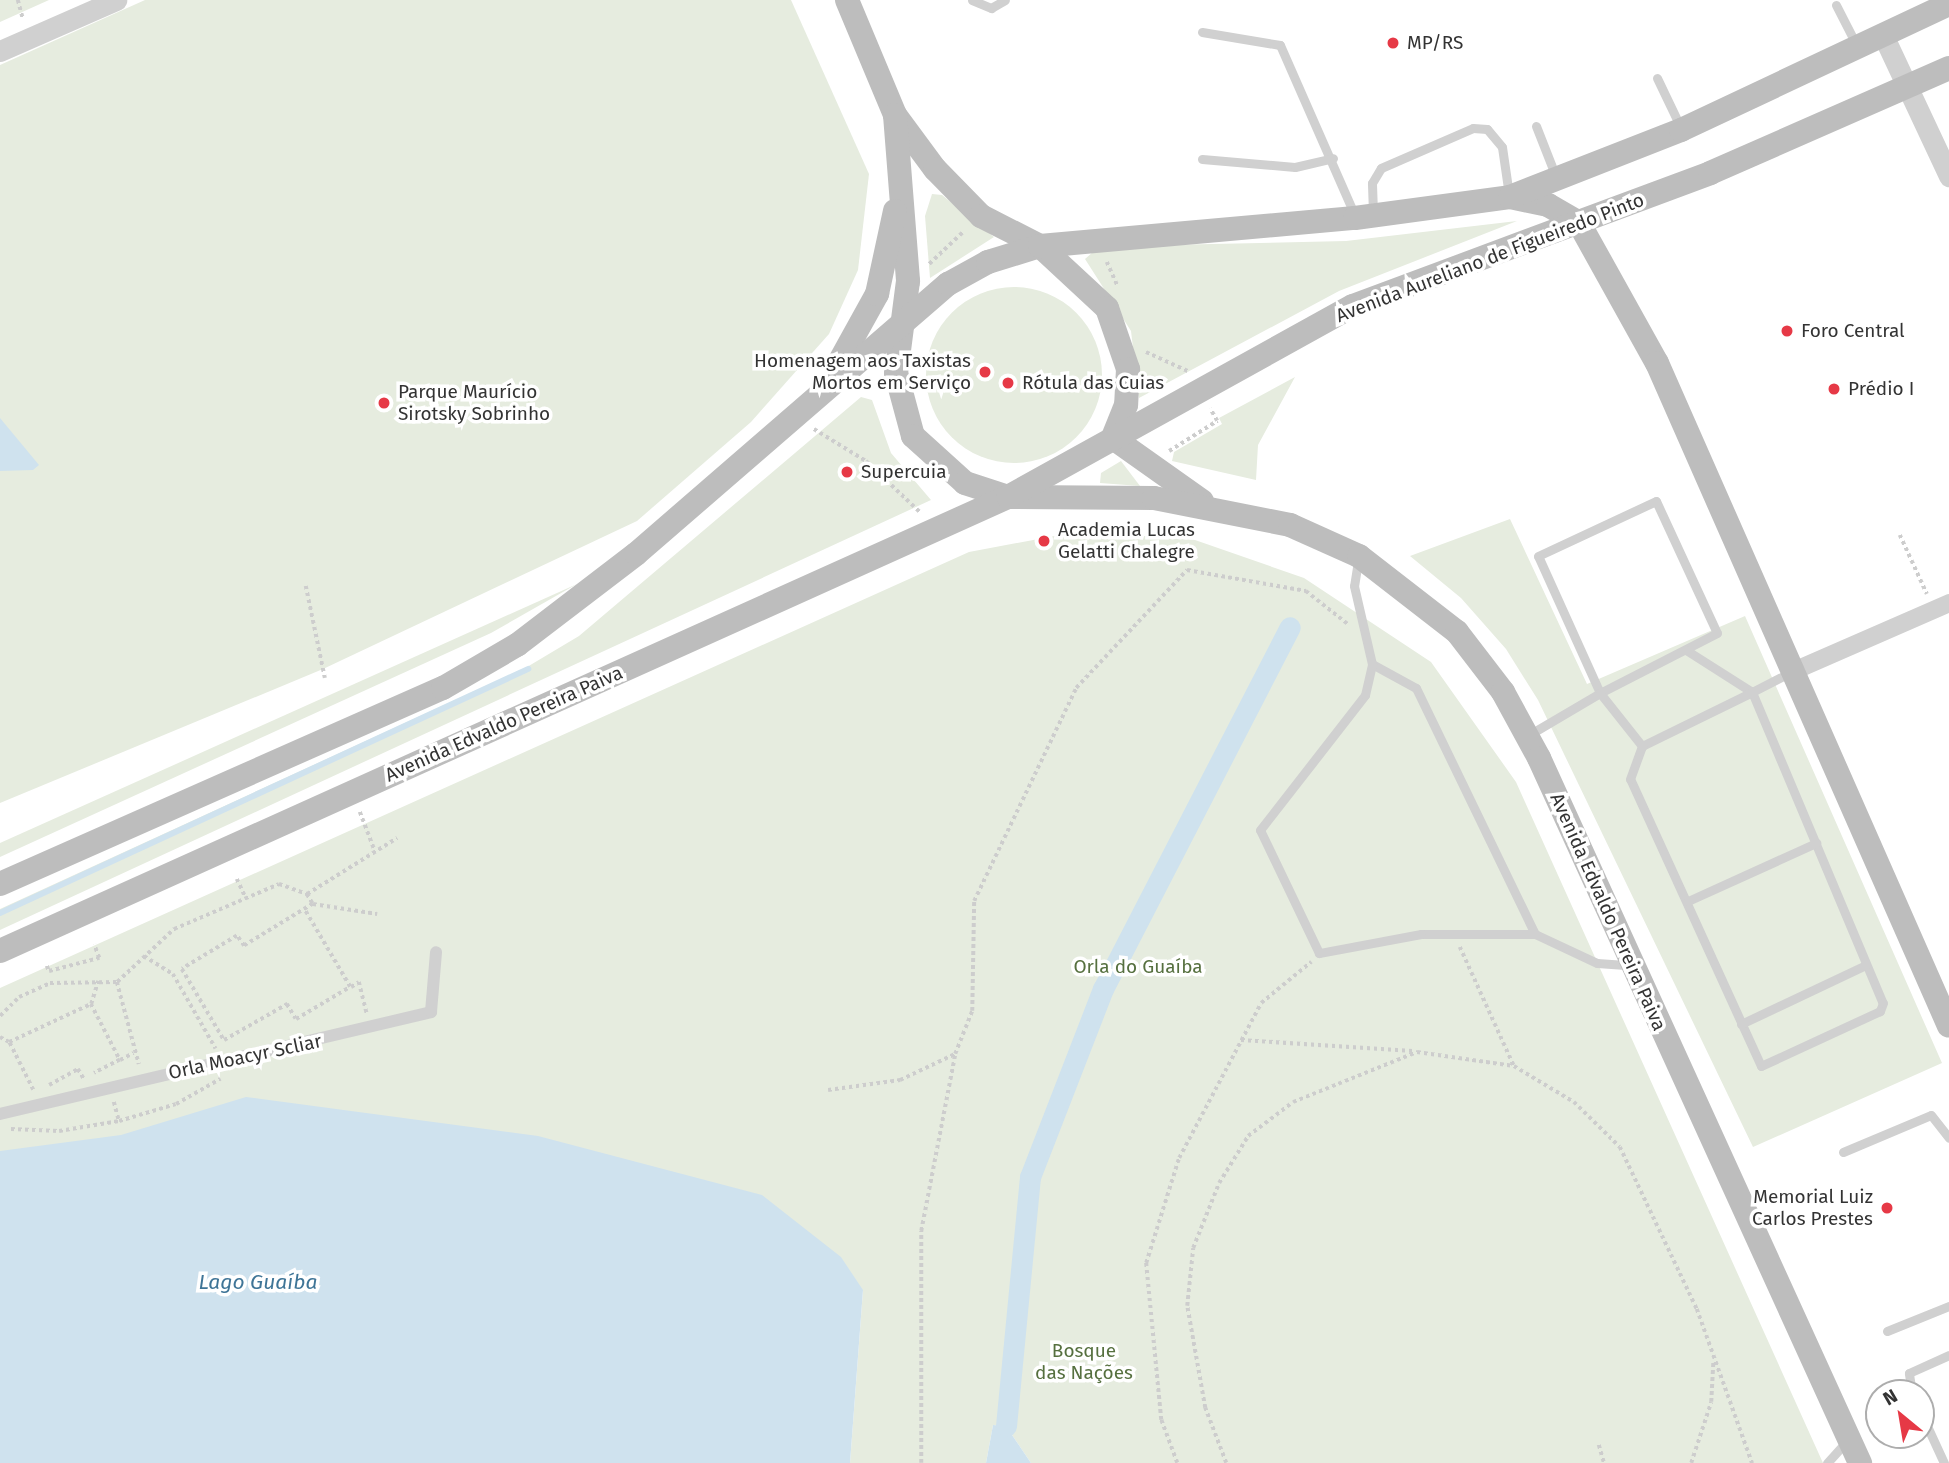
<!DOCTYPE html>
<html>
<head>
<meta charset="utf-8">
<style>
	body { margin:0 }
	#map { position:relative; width:1949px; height:1463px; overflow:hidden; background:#fff; font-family:"Fira Sans",sans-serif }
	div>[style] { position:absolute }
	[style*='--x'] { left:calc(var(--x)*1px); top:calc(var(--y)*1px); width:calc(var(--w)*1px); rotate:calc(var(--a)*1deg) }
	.green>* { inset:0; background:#e6ecdf }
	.round { border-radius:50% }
	.water>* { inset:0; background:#cfe2ee }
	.stream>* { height:6px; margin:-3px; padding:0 3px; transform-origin:3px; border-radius:3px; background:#cfe2ee }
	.canal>* { height:21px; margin:-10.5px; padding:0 10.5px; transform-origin:10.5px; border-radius:10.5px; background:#cfe2ee }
	.path>* { height:3.5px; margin-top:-1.75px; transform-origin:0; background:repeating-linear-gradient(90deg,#cdcdcd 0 3.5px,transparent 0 7px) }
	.service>* { height:9px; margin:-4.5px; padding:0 4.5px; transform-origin:4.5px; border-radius:4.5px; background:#d0d0d0 }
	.pedestrian>* { height:12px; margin:-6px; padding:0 6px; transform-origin:6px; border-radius:6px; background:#d0d0d0 }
	.minor>* { height:18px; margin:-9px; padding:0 9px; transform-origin:9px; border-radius:9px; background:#d0d0d0 }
	.tertiary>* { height:21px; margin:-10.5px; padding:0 10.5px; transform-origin:10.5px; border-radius:10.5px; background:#d0d0d0 }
	.secondary>* { height:24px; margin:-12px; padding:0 12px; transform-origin:12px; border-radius:12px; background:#bdbdbd }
	.dots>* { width:19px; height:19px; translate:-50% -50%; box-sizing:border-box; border:4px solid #fff; border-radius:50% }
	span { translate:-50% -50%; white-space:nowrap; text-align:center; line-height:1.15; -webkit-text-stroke:7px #fff; paint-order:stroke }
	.poi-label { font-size:19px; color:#333 }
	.left { translate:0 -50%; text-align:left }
	.right { translate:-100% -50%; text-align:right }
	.street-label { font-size:19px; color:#333 }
	.park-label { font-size:19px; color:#56703f }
	.water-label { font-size:21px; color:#3f7597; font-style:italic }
	.north { position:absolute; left:1865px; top:1379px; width:70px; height:70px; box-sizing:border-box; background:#fff; border:2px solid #adadad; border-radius:50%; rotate:330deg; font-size:19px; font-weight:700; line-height:28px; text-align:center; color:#333 }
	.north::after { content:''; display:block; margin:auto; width:24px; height:32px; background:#e63946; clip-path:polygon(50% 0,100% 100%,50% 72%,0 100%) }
</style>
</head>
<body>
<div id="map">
	<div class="green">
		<i style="clip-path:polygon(0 0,49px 0,0 22px)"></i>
		<i style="clip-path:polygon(145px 0,791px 0,869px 174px,858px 270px,829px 334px,751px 422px,637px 521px,323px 669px,0 803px,0 65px)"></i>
		<i style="clip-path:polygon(932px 194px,942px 195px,994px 237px,930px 278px,925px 216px)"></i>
		<i style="clip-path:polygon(1517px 221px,1339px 291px,1139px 398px,1131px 331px,1085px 259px,1093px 252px,1165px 245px,1346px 241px)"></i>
		<i class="round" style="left:926px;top:287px;width:176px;height:176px"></i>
		<i style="clip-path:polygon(1295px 377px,1258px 445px,1256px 480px,1172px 461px,1174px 452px,1222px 424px,1219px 418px)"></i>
		<i style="clip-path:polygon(861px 397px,872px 400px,891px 453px,931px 500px,0 930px,0 909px,527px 667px,579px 636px)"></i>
		<i style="clip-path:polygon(1121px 461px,1140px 486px,1100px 483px,1101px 473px)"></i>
		<i style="clip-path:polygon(1510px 519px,1587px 684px,1745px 616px,1942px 1063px,1753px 1147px,1538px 700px,1506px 649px,1461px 598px,1410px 556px)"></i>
		<i style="clip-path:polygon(1081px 531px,1195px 540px,1304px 578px,1431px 662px,1516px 782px,1823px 1463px,1031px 1463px,1006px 1426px,993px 1425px,986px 1463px,850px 1463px,863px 1290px,0 1213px,0 988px,969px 552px)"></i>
		<i style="clip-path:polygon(577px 584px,491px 633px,0 857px,0 843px)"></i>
	</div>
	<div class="water">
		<i style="clip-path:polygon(0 418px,39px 465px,33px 470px,0 471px)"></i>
		<i style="clip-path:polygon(246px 1097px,538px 1136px,762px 1195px,841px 1257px,863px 1290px,850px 1463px,0 1463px,0 1151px,121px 1135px)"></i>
		<i style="clip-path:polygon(993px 1425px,1006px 1426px,1031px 1463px,986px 1463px)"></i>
	</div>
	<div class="stream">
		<i style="--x:0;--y:913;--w:582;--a:-24.8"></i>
	</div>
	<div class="canal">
		<i style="--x:1006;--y:1426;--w:250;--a:-84.5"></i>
		<i style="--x:1030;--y:1177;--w:202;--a:-68.8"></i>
		<i style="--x:1103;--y:989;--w:407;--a:-62.7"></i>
	</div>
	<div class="path">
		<i style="--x:18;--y:0;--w:20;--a:75"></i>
		<i style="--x:1107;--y:262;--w:27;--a:66"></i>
		<i style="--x:929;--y:264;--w:48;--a:-43.3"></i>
		<i style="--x:1146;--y:352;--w:48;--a:24.4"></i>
		<i style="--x:814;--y:429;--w:61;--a:31.6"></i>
		<i style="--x:866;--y:461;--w:74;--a:43.4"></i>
		<i style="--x:1169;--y:451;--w:57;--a:-32"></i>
		<i style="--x:1217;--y:421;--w:14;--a:-120"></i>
		<i style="--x:1900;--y:535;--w:65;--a:65.4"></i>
		<i style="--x:306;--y:586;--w:94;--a:78.3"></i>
		<i style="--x:360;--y:812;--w:40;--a:69"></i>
		<i style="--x:237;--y:879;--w:21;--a:65"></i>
		<i style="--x:307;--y:894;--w:106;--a:-31.9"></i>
		<i style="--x:313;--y:904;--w:65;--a:8.9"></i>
		<i style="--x:1460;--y:947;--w:131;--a:65.6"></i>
		<i style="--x:144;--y:956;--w:34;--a:32"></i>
		<i style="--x:173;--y:974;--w:86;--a:60.2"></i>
		<i style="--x:47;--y:966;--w:5;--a:68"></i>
		<i style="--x:49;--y:971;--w:52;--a:-14.6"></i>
		<i style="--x:99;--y:958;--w:14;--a:-111"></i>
		<i style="--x:117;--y:982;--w:85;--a:75"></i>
		<i style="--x:351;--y:987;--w:9;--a:-32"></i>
		<i style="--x:359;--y:982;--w:32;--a:76"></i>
		<i style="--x:91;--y:1004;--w:24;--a:-73"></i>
		<i style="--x:0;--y:1016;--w:27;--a:-45"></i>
		<i style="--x:19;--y:997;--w:34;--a:-24"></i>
		<i style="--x:50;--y:983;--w:67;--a:-0.9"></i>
		<i style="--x:117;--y:982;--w:78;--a:-42.9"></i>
		<i style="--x:174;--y:929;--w:114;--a:-23.2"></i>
		<i style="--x:279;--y:884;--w:30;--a:20"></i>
		<i style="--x:307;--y:894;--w:12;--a:59"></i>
		<i style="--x:313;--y:904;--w:81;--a:148.7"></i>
		<i style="--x:244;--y:946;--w:12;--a:-125"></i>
		<i style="--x:237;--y:936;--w:64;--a:149"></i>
		<i style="--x:182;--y:969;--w:82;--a:59.4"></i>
		<i style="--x:224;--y:1040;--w:73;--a:-29.7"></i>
		<i style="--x:287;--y:1004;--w:17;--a:59"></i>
		<i style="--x:296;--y:1019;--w:63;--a:-30.7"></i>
		<i style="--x:350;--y:987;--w:91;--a:-120.5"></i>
		<i style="--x:0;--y:1037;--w:10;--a:29"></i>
		<i style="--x:1241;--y:1040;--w:172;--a:3.7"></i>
		<i style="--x:120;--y:1060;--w:15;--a:-28"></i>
		<i style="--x:49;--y:1085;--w:33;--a:-29"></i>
		<i style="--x:78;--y:1069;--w:12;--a:59"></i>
		<i style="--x:33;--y:1090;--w:54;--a:-116.6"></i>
		<i style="--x:9;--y:1042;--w:90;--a:-24.9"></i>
		<i style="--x:91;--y:1004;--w:63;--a:62.6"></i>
		<i style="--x:120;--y:1060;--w:29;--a:153"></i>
		<i style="--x:828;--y:1090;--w:73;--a:-7.9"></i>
		<i style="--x:900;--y:1080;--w:61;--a:-25.3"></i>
		<i style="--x:114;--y:1102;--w:20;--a:75"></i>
		<i style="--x:11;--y:1129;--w:48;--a:2.4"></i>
		<i style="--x:59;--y:1131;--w:61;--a:-9.5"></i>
		<i style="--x:119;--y:1121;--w:59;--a:-16.6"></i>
		<i style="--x:176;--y:1104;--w:51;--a:-29.6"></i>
		<i style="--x:1599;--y:1445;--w:19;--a:74"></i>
		<i style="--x:921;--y:1463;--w:232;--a:-90"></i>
		<i style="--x:921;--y:1231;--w:180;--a:-79.1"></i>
		<i style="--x:955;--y:1054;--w:46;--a:-68.4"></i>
		<i style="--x:972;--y:1011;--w:110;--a:-89"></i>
		<i style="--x:974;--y:901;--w:236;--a:-64.4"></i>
		<i style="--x:1076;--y:688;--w:162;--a:-46.8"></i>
		<i style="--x:1187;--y:570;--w:121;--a:10"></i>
		<i style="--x:1306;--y:591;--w:55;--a:38.3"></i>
		<i style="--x:1177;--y:1463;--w:46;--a:-110.4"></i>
		<i style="--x:1161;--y:1420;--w:158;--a:-95.5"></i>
		<i style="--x:1146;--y:1263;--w:110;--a:-72.6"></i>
		<i style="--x:1179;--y:1158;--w:175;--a:-62.1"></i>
		<i style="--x:1261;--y:1003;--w:65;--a:-39.4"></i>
		<i style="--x:1226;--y:1463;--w:59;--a:-110.9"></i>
		<i style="--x:1205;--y:1408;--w:104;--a:-100"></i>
		<i style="--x:1187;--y:1306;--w:58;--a:-84.1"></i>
		<i style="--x:1193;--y:1248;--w:70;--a:-68.2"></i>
		<i style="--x:1219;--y:1183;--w:55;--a:-58.3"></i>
		<i style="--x:1248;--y:1136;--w:56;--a:-37.1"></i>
		<i style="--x:1293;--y:1102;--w:134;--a:-22"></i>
		<i style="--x:1417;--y:1052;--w:98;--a:8.2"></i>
		<i style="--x:1514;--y:1066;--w:70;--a:31"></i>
		<i style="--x:1574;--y:1102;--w:64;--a:44.4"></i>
		<i style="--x:1620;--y:1147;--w:179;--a:64.6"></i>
		<i style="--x:1697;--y:1309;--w:164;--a:70.3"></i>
		<i style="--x:1691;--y:1463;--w:64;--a:-71.8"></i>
		<i style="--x:1711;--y:1402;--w:39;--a:-87"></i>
	</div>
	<div class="service">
		<i style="--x:972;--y:0;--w:21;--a:23"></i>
		<i style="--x:991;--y:8;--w:16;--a:-30"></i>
		<i style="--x:1836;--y:5;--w:46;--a:62.9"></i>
		<i style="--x:1202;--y:32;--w:79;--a:9.5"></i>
		<i style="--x:1280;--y:45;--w:187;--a:66.3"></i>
		<i style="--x:1657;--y:78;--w:55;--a:64.4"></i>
		<i style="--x:1536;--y:126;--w:55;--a:68.6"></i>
		<i style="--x:1202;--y:159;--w:93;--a:4.9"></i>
		<i style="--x:1295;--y:167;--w:39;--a:-13"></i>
		<i style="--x:1373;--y:213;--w:30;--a:-92"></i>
		<i style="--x:1372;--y:183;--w:17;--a:-59"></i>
		<i style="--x:1381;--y:168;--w:100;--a:-23.5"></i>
		<i style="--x:1473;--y:128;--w:14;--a:4"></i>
		<i style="--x:1487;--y:129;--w:23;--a:50"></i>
		<i style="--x:1502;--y:147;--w:49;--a:81.7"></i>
		<i style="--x:1656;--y:501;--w:145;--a:65.2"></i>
		<i style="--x:1717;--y:633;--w:131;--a:152.9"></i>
		<i style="--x:1600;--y:693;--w:150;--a:-114.3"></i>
		<i style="--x:1538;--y:556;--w:130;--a:-25"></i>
		<i style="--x:1358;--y:561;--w:25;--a:99"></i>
		<i style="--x:1354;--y:586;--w:80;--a:77"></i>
		<i style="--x:1372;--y:664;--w:50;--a:28.6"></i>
		<i style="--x:1416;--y:688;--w:273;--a:64.2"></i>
		<i style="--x:1535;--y:934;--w:114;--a:180"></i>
		<i style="--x:1421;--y:934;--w:104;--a:169.4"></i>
		<i style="--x:1319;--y:953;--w:136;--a:-115.6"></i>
		<i style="--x:1260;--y:830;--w:171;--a:-52.1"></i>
		<i style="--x:1365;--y:695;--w:32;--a:-77"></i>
		<i style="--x:1686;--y:650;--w:78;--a:32.5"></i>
		<i style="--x:1752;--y:692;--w:337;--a:67.2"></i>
		<i style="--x:1883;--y:1003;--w:9;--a:111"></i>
		<i style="--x:1880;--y:1011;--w:131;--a:155.2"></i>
		<i style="--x:1761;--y:1066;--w:315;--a:-114.5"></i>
		<i style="--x:1630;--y:779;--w:35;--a:-70"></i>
		<i style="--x:1642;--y:746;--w:123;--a:-26.1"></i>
		<i style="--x:1752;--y:692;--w:44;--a:-27.1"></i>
		<i style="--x:1527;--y:736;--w:85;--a:-30.5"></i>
		<i style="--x:1600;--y:693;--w:68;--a:51.6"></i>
		<i style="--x:1688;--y:901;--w:141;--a:-24.4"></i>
		<i style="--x:1535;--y:934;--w:68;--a:25.1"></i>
		<i style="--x:1597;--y:963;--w:32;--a:4"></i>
		<i style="--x:1741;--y:1024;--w:138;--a:-25.3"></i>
		<i style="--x:1843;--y:1152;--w:95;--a:-22.8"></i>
		<i style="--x:1931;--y:1115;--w:29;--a:52"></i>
		<i style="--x:1887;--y:1331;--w:67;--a:-22"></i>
		<i style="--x:1912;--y:1393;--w:20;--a:-99"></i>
		<i style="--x:1909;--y:1373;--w:44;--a:-24.2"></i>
		<i style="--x:1921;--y:1413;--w:55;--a:65.3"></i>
		<i style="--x:1827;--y:1463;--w:31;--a:-48"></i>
	</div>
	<div class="pedestrian">
		<i style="--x:0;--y:1114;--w:443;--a:-13.3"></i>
		<i style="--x:431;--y:1012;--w:60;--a:-85.2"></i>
	</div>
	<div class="minor">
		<i style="--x:1796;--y:670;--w:167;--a:-23.6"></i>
	</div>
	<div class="tertiary">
		<i style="--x:1883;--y:35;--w:156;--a:64.9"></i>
		<i style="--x:0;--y:51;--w:127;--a:-23.7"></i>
	</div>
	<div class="secondary">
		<i style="--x:847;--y:0;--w:125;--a:67.3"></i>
		<i style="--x:895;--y:115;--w:67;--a:53.5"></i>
		<i style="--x:935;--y:169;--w:66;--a:45.6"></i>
		<i style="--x:981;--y:216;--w:66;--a:27"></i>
		<i style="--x:1040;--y:246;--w:91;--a:42.8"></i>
		<i style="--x:1107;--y:308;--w:65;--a:71"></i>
		<i style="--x:1128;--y:369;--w:36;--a:93"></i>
		<i style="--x:1126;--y:405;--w:35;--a:112"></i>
		<i style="--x:1113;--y:438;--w:109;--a:35.3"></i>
		<i style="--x:895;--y:115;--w:167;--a:85.5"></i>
		<i style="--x:908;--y:281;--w:93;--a:97.4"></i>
		<i style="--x:896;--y:373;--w:65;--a:74.9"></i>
		<i style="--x:913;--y:436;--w:70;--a:42.1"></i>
		<i style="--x:965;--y:483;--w:45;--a:18"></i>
		<i style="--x:1008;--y:497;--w:146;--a:0.4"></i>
		<i style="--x:1154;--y:498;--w:139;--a:11.2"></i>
		<i style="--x:1290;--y:525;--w:76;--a:24.2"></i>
		<i style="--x:1359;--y:556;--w:124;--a:37.8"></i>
		<i style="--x:1457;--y:632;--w:76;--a:52.5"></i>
		<i style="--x:1503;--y:692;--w:75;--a:61.4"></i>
		<i style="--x:1539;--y:758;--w:775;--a:65.52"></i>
		<i style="--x:1510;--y:197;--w:39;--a:12"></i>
		<i style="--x:1548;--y:205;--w:36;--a:30"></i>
		<i style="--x:1579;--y:223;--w:160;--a:60.9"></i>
		<i style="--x:1657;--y:363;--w:724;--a:66.23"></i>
		<i style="--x:836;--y:368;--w:85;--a:-61"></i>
		<i style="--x:877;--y:294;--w:85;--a:-77.8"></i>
		<i style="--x:0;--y:884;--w:484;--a:-23.9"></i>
		<i style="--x:443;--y:688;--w:86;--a:-30.2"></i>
		<i style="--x:517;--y:645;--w:150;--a:-37.4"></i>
		<i style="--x:636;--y:554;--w:413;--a:-40.9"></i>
		<i style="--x:948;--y:284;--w:46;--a:-28.8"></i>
		<i style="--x:988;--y:262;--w:54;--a:-17.1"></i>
		<i style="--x:1040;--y:246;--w:316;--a:-5.1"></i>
		<i style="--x:1355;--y:218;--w:156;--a:-7.7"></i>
		<i style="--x:1510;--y:197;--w:184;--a:-21.4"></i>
		<i style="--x:1681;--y:130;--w:296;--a:-25.2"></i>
		<i style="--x:0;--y:951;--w:1106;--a:-24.25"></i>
		<i style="--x:1008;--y:497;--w:394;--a:-29"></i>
		<i style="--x:1353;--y:306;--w:381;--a:-20.4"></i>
		<i style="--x:1710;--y:173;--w:261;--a:-23.7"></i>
	</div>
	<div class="dots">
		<i style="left:1393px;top:43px;background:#e63946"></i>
		<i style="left:1787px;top:331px;background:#e63946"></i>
		<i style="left:985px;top:372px;background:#e63946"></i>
		<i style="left:1008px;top:383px;background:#e63946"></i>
		<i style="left:1834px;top:389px;background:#e63946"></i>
		<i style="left:384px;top:403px;background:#e63946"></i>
		<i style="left:847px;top:472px;background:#e63946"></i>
		<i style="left:1044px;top:541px;background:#e63946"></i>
		<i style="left:1887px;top:1208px;background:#e63946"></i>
	</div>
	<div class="poi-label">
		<span class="left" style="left:1407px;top:43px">MP/RS</span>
		<span class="left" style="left:1801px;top:331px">Foro Central</span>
		<span class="right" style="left:971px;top:372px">Homenagem aos Taxistas<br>Mortos em Serviço</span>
		<span class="left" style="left:1022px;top:383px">Rótula das Cuias</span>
		<span class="left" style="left:1848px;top:389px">Prédio I</span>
		<span class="left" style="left:398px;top:403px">Parque Maurício<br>Sirotsky Sobrinho</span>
		<span class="left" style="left:861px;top:472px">Supercuia</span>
		<span class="left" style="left:1058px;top:541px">Academia Lucas<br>Gelatti Chalegre</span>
		<span class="right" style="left:1873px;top:1208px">Memorial Luiz<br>Carlos Prestes</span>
	</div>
	<div class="street-label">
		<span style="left:1490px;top:258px;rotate:-21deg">Avenida Aureliano de Figueiredo Pinto</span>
		<span style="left:504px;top:724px;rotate:-24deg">Avenida Edvaldo Pereira Paiva</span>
		<span style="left:1608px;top:912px;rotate:66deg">Avenida Edvaldo Pereira Paiva</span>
		<span style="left:245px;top:1057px;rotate:-12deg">Orla Moacyr Scliar</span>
	</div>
	<div class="park-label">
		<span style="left:1138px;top:967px">Orla do Guaíba</span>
		<span style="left:1084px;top:1362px">Bosque<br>das Nações</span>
	</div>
	<div class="water-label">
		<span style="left:258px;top:1282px">Lago Guaíba</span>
	</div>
	<div class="north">N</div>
</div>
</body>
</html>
